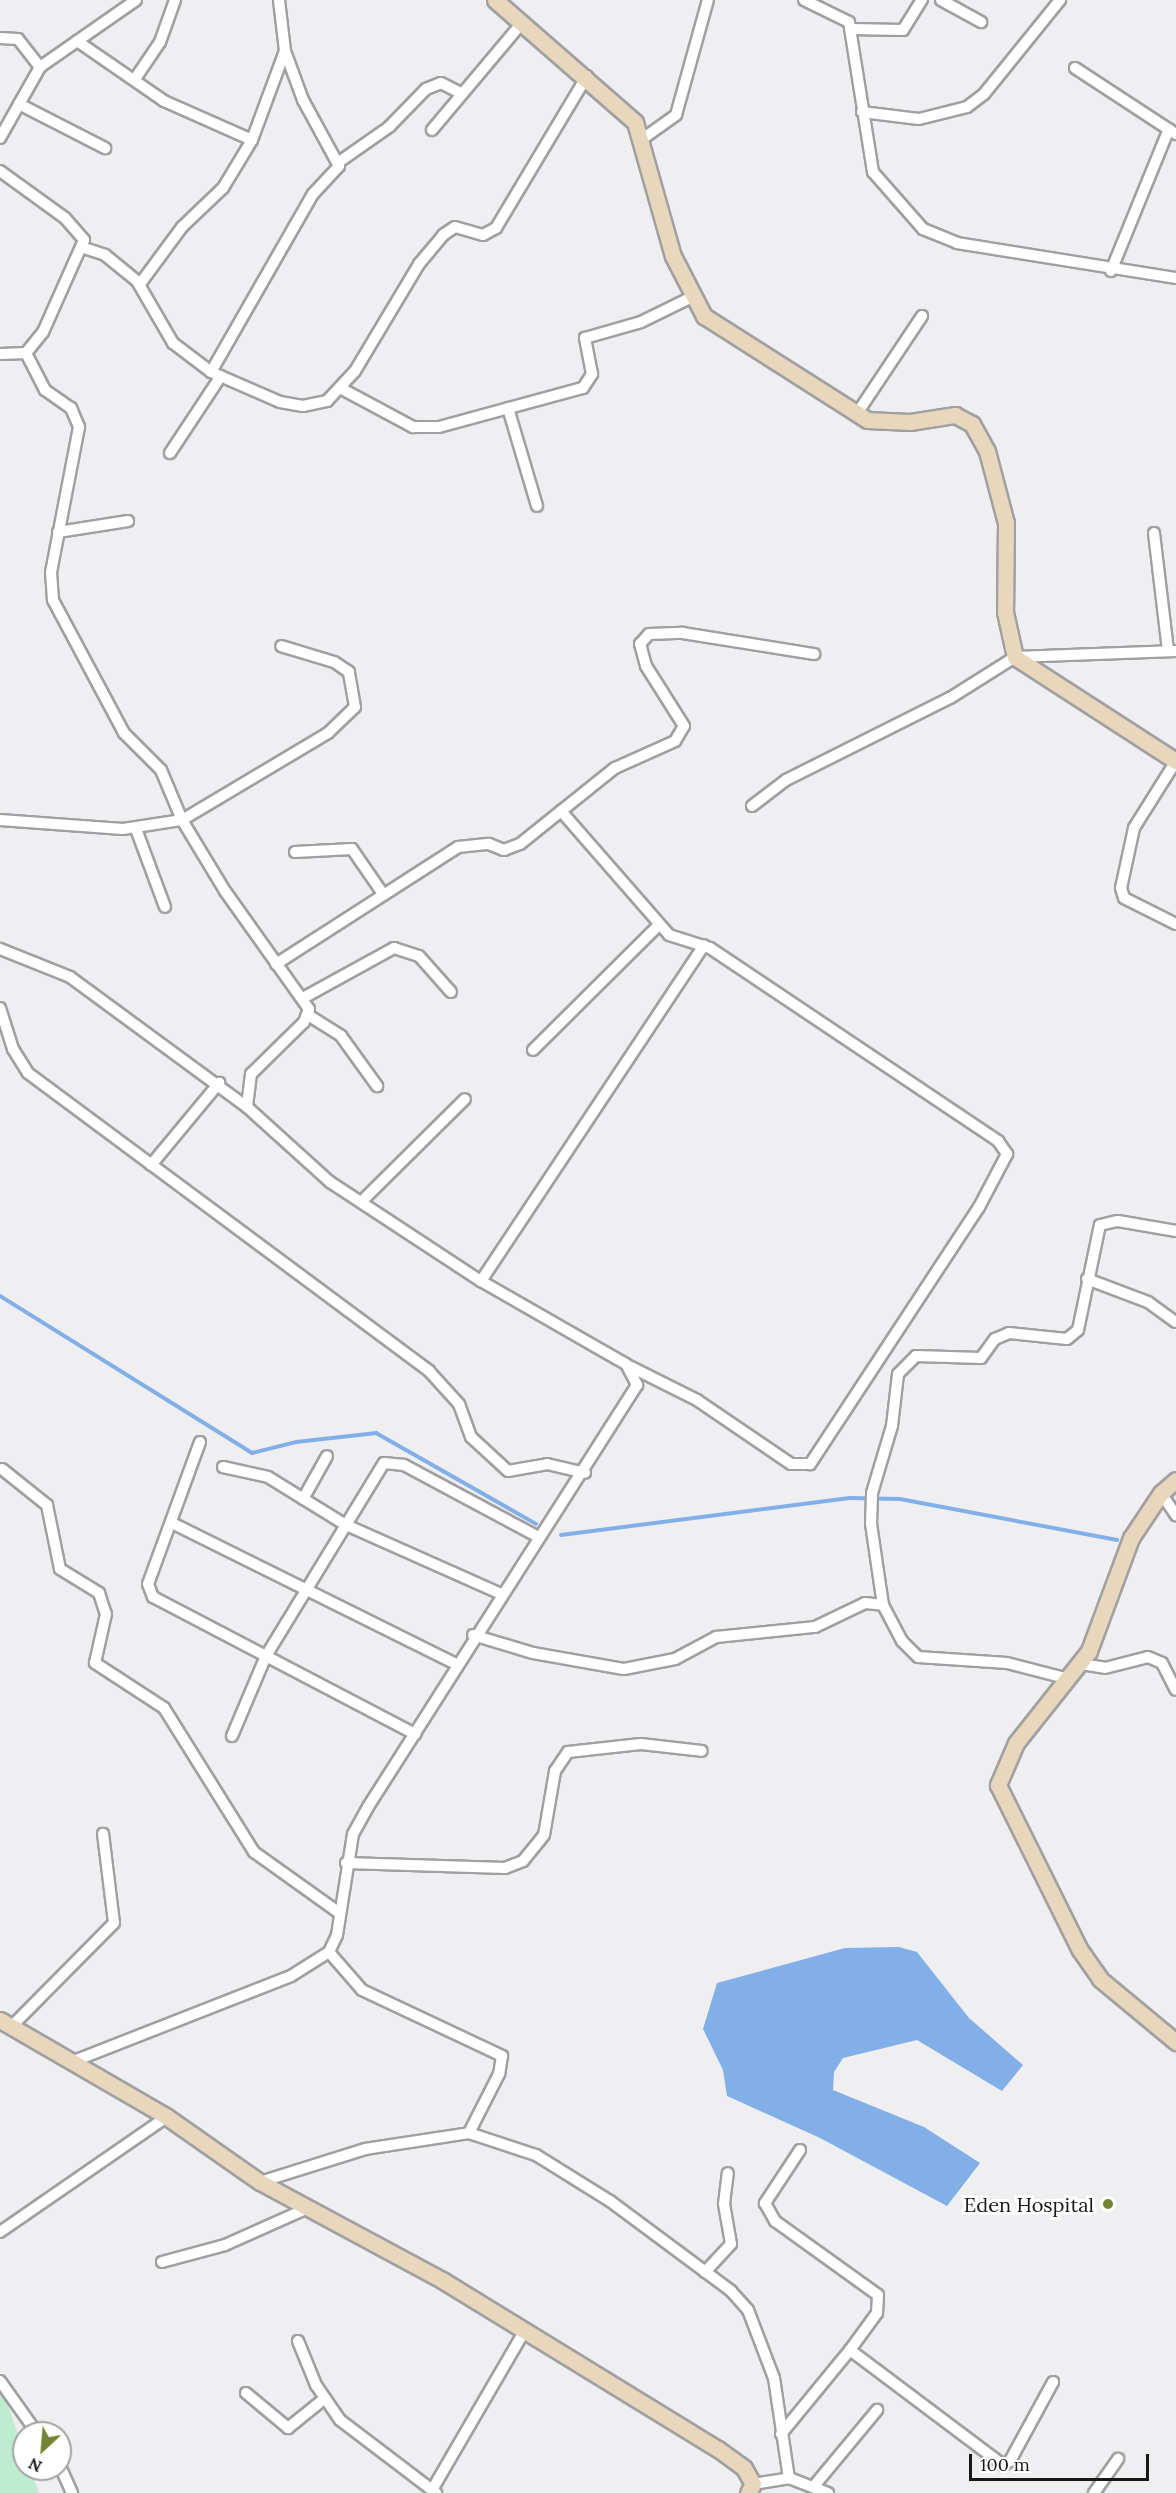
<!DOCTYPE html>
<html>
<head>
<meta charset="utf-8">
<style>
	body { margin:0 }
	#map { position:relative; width:1176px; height:2493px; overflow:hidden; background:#efeff1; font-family:Lora,serif }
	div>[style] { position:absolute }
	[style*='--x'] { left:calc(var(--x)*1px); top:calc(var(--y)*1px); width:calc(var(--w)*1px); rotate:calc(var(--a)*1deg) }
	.green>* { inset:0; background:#bfecd0 }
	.water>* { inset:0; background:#82afe7 }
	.stream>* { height:4px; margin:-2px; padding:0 2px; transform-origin:2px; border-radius:2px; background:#82afe7 }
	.roads { filter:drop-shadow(2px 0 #a0a0a2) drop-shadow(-2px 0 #a0a0a2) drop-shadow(0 2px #a0a0a2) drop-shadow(0 -2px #a0a0a2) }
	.street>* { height:10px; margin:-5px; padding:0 5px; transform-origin:5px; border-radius:5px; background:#fff }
	.secondary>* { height:15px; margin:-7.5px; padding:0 7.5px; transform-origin:7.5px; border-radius:7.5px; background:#e8d7bc }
	.dots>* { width:16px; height:16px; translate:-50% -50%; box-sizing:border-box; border:3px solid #fff; border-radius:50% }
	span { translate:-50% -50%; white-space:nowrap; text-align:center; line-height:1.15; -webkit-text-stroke:6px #fff; paint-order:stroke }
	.poi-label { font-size:20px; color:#181819 }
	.right { translate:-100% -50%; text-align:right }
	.north { position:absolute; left:12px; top:2421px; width:60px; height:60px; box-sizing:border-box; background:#fff; border:2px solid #a3a3a3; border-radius:50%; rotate:206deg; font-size:16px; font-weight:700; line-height:24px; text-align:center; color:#181819 }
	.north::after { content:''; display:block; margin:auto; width:21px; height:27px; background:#738434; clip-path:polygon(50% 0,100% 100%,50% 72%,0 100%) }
	.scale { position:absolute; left:969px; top:2454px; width:180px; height:27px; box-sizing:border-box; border:3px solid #181819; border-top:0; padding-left:8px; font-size:18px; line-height:21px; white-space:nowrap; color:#181819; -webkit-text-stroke:4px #fff; paint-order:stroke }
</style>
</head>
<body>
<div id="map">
	<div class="green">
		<i style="clip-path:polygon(0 2383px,24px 2451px,24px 2469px,30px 2469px,39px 2493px,0 2493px)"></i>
	</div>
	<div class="water">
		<i style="clip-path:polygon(899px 1947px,917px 1952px,969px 2018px,1023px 2065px,1002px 2091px,917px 2040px,843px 2058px,834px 2072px,833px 2090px,924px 2127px,980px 2163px,947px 2206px,820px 2138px,727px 2096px,723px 2070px,703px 2029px,717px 1983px,845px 1948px)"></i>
	</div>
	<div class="stream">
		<i style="--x:0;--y:1296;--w:297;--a:31.9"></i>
		<i style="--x:252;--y:1453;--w:45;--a:-14"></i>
		<i style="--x:296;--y:1442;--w:81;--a:-6.4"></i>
		<i style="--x:376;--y:1433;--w:184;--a:29.6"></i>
		<i style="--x:561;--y:1535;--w:291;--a:-7.3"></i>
		<i style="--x:850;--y:1498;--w:50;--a:1.1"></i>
		<i style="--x:900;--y:1499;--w:221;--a:10.7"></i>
	</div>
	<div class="roads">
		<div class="street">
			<i style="--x:804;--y:0;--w:50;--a:26.1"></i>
			<i style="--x:849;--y:22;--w:152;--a:80.9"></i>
			<i style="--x:873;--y:172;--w:76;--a:48.7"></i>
			<i style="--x:923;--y:229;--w:37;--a:22"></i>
			<i style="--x:957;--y:243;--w:222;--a:9.1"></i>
			<i style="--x:941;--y:0;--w:46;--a:28.8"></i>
			<i style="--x:851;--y:29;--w:52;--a:1.1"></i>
			<i style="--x:903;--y:30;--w:36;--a:-58"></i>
			<i style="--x:0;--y:38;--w:18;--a:3"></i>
			<i style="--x:18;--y:39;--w:36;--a:52"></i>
			<i style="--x:77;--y:41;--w:106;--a:34.6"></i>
			<i style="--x:164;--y:101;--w:96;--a:23.9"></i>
			<i style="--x:1075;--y:68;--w:121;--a:33.2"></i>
			<i style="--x:135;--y:79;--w:45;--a:-56"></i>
			<i style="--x:160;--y:42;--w:45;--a:-70.3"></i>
			<i style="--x:19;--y:104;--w:97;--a:27.1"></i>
			<i style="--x:862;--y:112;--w:57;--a:7"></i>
			<i style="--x:919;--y:119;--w:49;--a:-14"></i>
			<i style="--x:967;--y:107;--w:21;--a:-37"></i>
			<i style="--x:984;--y:94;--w:121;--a:-51"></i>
			<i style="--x:432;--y:130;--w:138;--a:-50"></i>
			<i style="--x:0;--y:138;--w:81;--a:-60.6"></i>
			<i style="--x:40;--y:67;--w:117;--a:-34.9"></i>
			<i style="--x:641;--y:140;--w:43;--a:-35.5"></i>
			<i style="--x:676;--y:115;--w:119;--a:-74.5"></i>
			<i style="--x:339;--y:162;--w:61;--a:-35"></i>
			<i style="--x:389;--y:127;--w:53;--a:-45.8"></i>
			<i style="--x:426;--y:89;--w:16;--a:-22"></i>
			<i style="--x:441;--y:83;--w:22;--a:27"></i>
			<i style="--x:0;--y:171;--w:80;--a:35.9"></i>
			<i style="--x:65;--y:218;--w:29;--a:49"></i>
			<i style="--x:84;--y:240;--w:101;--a:114"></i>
			<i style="--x:43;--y:332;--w:27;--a:129"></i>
			<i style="--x:84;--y:248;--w:22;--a:18"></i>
			<i style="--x:105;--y:255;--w:41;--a:39.1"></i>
			<i style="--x:137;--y:281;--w:72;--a:59.9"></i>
			<i style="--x:173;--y:343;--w:48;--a:37.3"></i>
			<i style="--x:211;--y:372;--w:75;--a:23.5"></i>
			<i style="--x:280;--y:402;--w:23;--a:10"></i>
			<i style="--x:303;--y:406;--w:25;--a:-12"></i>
			<i style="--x:327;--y:401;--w:41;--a:-47"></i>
			<i style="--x:355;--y:371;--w:125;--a:-59.1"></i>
			<i style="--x:419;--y:264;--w:38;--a:-50"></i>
			<i style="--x:443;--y:235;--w:14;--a:-34"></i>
			<i style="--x:455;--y:227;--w:29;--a:16"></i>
			<i style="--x:483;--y:235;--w:15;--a:-28"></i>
			<i style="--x:496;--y:228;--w:177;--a:-59.1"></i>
			<i style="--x:1111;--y:271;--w:153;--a:-67.8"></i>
			<i style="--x:140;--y:284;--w:71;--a:-53.6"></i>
			<i style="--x:182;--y:227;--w:57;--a:-43.6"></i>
			<i style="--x:223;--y:188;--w:56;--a:-58.9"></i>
			<i style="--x:252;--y:140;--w:95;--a:-69.7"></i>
			<i style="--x:0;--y:354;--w:26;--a:-2"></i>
			<i style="--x:26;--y:353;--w:42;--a:62.8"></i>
			<i style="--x:45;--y:390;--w:32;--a:35"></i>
			<i style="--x:71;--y:408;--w:21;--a:67"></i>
			<i style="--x:79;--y:427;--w:148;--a:100.9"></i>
			<i style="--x:51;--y:572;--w:28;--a:86"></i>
			<i style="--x:53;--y:600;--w:151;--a:61.9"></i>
			<i style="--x:124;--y:733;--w:52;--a:45"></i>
			<i style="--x:161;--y:770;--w:54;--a:67.2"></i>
			<i style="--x:182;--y:820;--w:83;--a:58.8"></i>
			<i style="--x:225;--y:891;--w:145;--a:54.6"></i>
			<i style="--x:309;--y:1009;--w:14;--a:111"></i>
			<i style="--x:304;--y:1022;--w:74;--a:135.5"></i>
			<i style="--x:251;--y:1074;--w:33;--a:97"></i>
			<i style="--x:247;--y:1107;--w:112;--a:42.1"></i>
			<i style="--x:330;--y:1182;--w:181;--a:33.3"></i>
			<i style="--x:481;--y:1281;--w:167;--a:29.8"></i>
			<i style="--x:626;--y:1364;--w:24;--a:62"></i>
			<i style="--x:637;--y:1385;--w:500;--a:122.52"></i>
			<i style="--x:368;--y:1807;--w:31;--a:119"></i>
			<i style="--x:353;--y:1834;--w:102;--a:99"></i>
			<i style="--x:337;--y:1935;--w:19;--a:115"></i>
			<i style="--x:329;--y:1952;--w:45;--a:147.7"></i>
			<i style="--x:291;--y:1976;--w:233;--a:158.6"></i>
			<i style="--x:211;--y:372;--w:205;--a:-60.2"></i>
			<i style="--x:313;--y:194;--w:38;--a:-47"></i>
			<i style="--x:339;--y:166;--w:75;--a:-118.6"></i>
			<i style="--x:303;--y:100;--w:52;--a:-110.2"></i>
			<i style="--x:285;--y:51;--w:51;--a:-96.7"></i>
			<i style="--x:342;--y:389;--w:81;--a:28.2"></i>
			<i style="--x:413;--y:427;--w:26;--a:0"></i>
			<i style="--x:439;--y:427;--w:149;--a:-15.2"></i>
			<i style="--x:583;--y:388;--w:17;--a:-57"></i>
			<i style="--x:592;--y:374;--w:37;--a:-101"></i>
			<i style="--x:585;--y:338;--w:58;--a:-15.9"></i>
			<i style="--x:641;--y:322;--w:55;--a:-26.1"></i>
			<i style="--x:508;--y:408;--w:102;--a:73.5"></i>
			<i style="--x:856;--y:415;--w:119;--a:-56.3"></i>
			<i style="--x:170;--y:453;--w:92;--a:-56.5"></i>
			<i style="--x:58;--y:532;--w:71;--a:-8.9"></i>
			<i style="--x:1154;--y:533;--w:118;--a:83.2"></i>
			<i style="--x:1176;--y:761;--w:79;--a:122.1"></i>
			<i style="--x:1134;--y:828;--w:61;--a:102.2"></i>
			<i style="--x:1121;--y:888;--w:10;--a:73"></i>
			<i style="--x:1124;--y:898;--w:58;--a:26.6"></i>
			<i style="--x:752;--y:806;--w:43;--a:-37.4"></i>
			<i style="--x:786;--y:780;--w:183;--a:-26.6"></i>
			<i style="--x:950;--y:698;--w:77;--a:-32.2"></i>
			<i style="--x:1015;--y:657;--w:161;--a:-2.1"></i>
			<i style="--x:561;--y:811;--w:164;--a:48.9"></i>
			<i style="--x:669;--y:935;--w:43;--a:17.6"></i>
			<i style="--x:710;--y:948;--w:347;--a:33.8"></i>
			<i style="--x:998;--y:1141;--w:16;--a:55"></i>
			<i style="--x:1007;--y:1154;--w:60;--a:117.8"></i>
			<i style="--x:979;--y:1207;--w:308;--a:123.3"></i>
			<i style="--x:810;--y:1464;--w:19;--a:180"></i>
			<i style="--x:791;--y:1464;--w:114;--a:-145.8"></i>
			<i style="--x:697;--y:1400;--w:76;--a:-153.4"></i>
			<i style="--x:0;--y:820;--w:123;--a:4.2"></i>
			<i style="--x:123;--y:829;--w:60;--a:-8.7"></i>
			<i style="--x:182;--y:820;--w:170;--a:-30.8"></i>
			<i style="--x:328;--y:733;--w:37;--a:-44"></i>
			<i style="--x:355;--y:707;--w:36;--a:-100"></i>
			<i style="--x:349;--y:672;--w:18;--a:-146"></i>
			<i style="--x:334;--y:662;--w:55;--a:-163.2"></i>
			<i style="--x:136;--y:829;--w:83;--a:69.6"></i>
			<i style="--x:295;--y:852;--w:57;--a:-3"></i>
			<i style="--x:352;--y:849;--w:55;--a:55.4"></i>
			<i style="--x:0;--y:949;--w:75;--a:21.8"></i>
			<i style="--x:70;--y:977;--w:220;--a:36.3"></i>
			<i style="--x:276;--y:964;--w:216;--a:-32.7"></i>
			<i style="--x:458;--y:847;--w:31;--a:-6"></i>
			<i style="--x:489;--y:844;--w:16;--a:22"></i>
			<i style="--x:504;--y:850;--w:17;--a:-21"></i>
			<i style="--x:520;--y:844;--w:122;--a:-38.7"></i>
			<i style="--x:615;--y:768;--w:66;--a:-24.2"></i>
			<i style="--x:675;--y:741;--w:17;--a:-59"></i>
			<i style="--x:684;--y:726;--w:71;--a:-122.3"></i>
			<i style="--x:646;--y:666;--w:23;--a:-105"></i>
			<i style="--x:640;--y:644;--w:13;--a:-48"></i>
			<i style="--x:649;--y:634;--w:34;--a:-2"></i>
			<i style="--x:683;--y:633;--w:133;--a:9.1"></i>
			<i style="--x:303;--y:998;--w:104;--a:-28.8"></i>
			<i style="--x:394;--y:948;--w:26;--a:18"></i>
			<i style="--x:419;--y:956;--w:48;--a:48.4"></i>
			<i style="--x:0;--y:1008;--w:43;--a:72.4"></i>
			<i style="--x:13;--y:1049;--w:28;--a:58"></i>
			<i style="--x:28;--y:1073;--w:500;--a:36.6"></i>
			<i style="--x:429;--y:1371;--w:45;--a:47.7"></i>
			<i style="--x:459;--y:1404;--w:35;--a:70"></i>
			<i style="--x:471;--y:1437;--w:50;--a:42.6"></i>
			<i style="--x:508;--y:1471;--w:40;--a:-10"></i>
			<i style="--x:547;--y:1464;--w:39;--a:13"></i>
			<i style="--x:308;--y:1015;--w:39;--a:32"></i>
			<i style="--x:341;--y:1036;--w:62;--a:54.2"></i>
			<i style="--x:533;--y:1050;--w:177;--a:-44.8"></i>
			<i style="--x:151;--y:1165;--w:107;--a:-50.3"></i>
			<i style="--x:361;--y:1202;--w:146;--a:-44.7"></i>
			<i style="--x:1087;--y:1279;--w:65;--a:20.7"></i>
			<i style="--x:1148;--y:1302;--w:34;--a:36"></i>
			<i style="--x:481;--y:1281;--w:403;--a:-56.4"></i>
			<i style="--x:200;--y:1442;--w:151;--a:110.1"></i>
			<i style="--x:148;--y:1584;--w:14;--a:69"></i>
			<i style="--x:153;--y:1597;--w:296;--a:27.6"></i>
			<i style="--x:223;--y:1467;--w:46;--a:12.5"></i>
			<i style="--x:268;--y:1477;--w:89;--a:31.7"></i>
			<i style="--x:344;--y:1524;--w:172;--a:24"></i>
			<i style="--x:2;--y:1469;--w:58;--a:38.7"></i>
			<i style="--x:47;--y:1505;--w:65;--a:78.5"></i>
			<i style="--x:60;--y:1569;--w:46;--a:31.6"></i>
			<i style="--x:99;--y:1593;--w:22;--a:72"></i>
			<i style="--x:106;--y:1614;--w:50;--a:102.7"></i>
			<i style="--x:95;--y:1663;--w:82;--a:33.1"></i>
			<i style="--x:164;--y:1708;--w:170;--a:58"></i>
			<i style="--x:254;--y:1852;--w:103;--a:35.5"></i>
			<i style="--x:1161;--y:1493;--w:27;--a:56"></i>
			<i style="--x:303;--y:1499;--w:49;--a:-60.8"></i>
			<i style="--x:172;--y:1523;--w:317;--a:26.4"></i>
			<i style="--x:473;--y:1635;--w:63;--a:16.7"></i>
			<i style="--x:533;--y:1653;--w:92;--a:10"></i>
			<i style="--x:624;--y:1669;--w:52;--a:-11.1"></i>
			<i style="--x:675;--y:1659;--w:47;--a:-28.2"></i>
			<i style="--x:716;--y:1637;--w:100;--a:-5.8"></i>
			<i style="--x:815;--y:1627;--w:55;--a:-25.6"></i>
			<i style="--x:865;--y:1603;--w:18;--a:6"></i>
			<i style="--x:1081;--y:1664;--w:24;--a:9"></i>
			<i style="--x:1105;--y:1668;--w:44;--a:-14.3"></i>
			<i style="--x:1148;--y:1657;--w:15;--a:23"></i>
			<i style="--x:1162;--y:1663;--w:30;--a:63"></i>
			<i style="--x:1069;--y:1679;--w:64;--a:-165.5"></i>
			<i style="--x:1007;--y:1663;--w:89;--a:-176.1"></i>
			<i style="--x:918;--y:1657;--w:23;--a:-135"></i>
			<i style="--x:902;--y:1641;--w:41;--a:-117.8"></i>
			<i style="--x:883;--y:1605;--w:82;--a:-98.4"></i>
			<i style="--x:871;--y:1524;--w:31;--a:-88"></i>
			<i style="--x:872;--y:1493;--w:70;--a:-73.4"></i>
			<i style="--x:892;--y:1426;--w:52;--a:-83.4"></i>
			<i style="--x:898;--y:1374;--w:25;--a:-45"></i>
			<i style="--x:916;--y:1356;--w:65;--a:1.8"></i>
			<i style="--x:981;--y:1358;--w:24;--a:-54"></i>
			<i style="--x:995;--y:1339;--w:15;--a:-23"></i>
			<i style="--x:1009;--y:1333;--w:58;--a:5.9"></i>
			<i style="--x:1067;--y:1339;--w:14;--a:-39"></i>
			<i style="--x:1078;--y:1330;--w:107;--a:-78.2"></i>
			<i style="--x:1100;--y:1225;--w:18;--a:-13"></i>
			<i style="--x:1118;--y:1221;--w:59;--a:9.8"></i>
			<i style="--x:232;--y:1736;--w:87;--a:-67"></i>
			<i style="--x:266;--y:1656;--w:226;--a:-58.6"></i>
			<i style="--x:384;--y:1463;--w:20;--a:6"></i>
			<i style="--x:404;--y:1465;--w:152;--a:28.2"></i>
			<i style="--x:346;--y:1863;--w:159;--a:1.8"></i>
			<i style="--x:505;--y:1868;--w:19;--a:-21"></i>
			<i style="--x:523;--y:1861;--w:33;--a:-51"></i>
			<i style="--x:544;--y:1835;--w:65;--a:-80.2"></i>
			<i style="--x:555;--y:1771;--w:23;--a:-56"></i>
			<i style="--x:568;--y:1752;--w:73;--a:-6.3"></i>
			<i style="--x:641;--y:1744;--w:61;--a:6.5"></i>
			<i style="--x:329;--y:1952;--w:50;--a:49"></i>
			<i style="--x:362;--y:1990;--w:155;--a:25.2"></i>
			<i style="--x:502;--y:2056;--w:18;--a:99"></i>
			<i style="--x:499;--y:2074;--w:66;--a:117"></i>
			<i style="--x:11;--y:2027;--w:146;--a:-45.3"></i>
			<i style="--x:114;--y:1923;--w:90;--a:-97"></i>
			<i style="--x:800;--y:2150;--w:64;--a:123.4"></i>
			<i style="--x:765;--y:2203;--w:21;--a:61"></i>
			<i style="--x:775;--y:2221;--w:127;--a:35.7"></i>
			<i style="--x:878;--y:2295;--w:18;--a:93"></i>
			<i style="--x:877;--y:2313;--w:46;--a:126.1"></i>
			<i style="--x:850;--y:2350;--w:191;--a:36.9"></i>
			<i style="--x:1003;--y:2465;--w:8;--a:-30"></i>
			<i style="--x:1010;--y:2461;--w:90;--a:-61.4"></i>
			<i style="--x:260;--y:2182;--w:110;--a:-17.4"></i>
			<i style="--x:365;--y:2149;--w:105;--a:-8.7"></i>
			<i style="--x:469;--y:2133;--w:71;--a:18.2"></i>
			<i style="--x:536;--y:2155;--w:87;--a:31.9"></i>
			<i style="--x:610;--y:2201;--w:151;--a:36.6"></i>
			<i style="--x:731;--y:2291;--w:25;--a:48"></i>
			<i style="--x:748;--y:2310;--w:73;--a:69.1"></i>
			<i style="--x:774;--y:2378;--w:101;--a:81.5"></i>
			<i style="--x:0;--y:2232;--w:203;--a:-34.6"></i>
			<i style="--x:162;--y:2262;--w:65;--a:-15.1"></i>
			<i style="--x:225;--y:2245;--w:89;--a:-24"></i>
			<i style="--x:705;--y:2272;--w:38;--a:-47"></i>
			<i style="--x:731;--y:2244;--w:41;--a:-99.9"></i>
			<i style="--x:724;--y:2204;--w:31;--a:-83"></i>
			<i style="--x:298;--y:2341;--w:48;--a:67.8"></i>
			<i style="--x:316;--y:2385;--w:42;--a:55.6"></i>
			<i style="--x:340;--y:2420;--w:121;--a:37.2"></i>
			<i style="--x:0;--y:2381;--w:64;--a:54.6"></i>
			<i style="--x:246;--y:2393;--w:55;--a:39.8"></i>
			<i style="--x:288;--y:2428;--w:46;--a:-38.9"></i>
			<i style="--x:781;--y:2434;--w:109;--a:-50.6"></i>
			<i style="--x:60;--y:2466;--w:30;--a:66"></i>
			<i style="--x:753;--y:2484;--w:36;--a:-9"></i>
			<i style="--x:789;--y:2478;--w:42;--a:21"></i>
			<i style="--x:814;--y:2486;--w:99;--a:-50.3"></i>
			<i style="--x:432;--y:2490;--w:185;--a:-59.8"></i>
			<i style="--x:1094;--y:2493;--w:42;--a:-54.8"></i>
		</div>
		<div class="secondary">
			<i style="--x:495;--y:0;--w:186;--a:41.1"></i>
			<i style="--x:635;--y:122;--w:139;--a:74.2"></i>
			<i style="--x:673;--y:256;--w:68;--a:62.7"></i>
			<i style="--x:704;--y:316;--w:193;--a:32.5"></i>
			<i style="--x:867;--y:420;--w:43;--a:2.7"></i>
			<i style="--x:910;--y:422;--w:46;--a:-8.8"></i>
			<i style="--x:955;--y:415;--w:19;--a:28"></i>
			<i style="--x:972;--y:424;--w:31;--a:61"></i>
			<i style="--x:987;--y:451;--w:74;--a:75.2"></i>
			<i style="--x:1006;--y:523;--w:89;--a:90.6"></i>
			<i style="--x:1005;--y:612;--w:46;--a:77.5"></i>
			<i style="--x:1015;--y:657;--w:192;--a:32.9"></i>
			<i style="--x:1176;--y:1480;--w:20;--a:139"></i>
			<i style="--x:1161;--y:1493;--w:54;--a:123.7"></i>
			<i style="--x:1131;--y:1538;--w:121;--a:110.4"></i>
			<i style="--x:1089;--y:1651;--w:117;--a:128.4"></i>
			<i style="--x:1016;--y:1743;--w:46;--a:113.2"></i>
			<i style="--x:998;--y:1785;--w:184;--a:63.6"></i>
			<i style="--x:1080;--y:1950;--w:35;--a:55"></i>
			<i style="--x:1100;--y:1979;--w:99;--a:39.7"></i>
			<i style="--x:0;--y:2020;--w:193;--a:30.1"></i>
			<i style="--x:167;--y:2117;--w:113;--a:35"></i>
			<i style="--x:260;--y:2182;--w:207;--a:28.3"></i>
			<i style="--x:442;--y:2280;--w:324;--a:31.5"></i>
			<i style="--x:718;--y:2449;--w:32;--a:36"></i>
			<i style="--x:744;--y:2468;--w:18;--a:61"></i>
			<i style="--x:753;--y:2484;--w:10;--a:119"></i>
		</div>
	</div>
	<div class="dots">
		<i style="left:1108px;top:2204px;background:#738434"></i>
	</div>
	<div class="poi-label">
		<span class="right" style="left:1094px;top:2204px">Eden Hospital</span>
	</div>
	<div class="north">N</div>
	<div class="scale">100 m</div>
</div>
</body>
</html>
